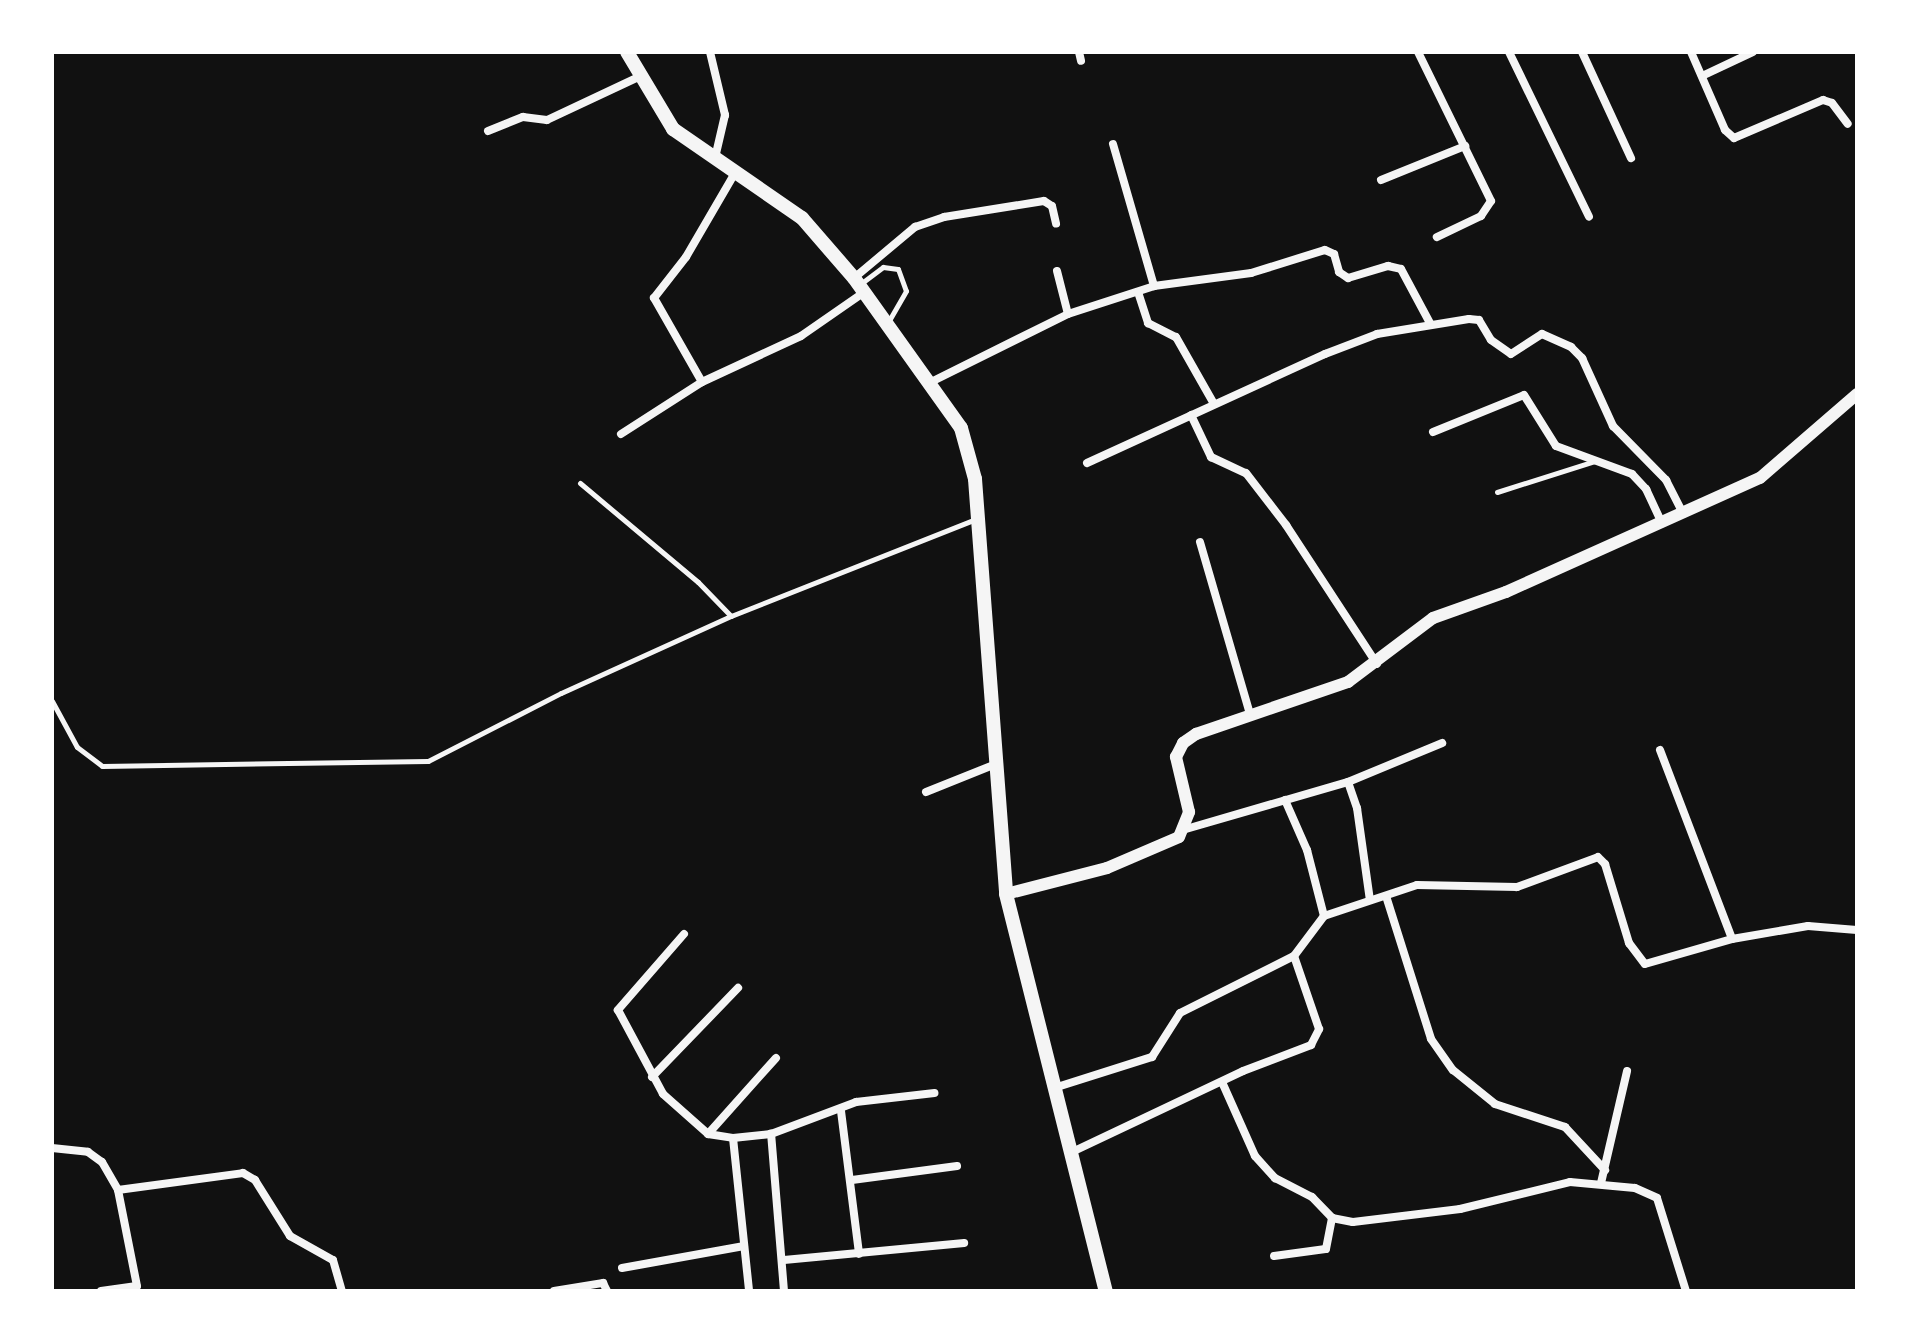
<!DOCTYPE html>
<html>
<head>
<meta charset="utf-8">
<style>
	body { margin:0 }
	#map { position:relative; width:1909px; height:1343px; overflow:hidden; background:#111; font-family:"Playfair Display",serif }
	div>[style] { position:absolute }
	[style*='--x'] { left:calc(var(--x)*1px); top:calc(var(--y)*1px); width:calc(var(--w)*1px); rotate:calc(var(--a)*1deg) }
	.service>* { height:5px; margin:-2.5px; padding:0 2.5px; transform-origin:2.5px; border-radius:2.5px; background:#f5f5f5 }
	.minor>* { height:8px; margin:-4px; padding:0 4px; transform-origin:4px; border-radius:4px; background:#f5f5f5 }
	.tertiary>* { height:12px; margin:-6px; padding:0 6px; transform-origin:6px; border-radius:6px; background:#f5f5f5 }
	.secondary>* { height:14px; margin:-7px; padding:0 7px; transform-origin:7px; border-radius:7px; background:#f5f5f5 }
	span { translate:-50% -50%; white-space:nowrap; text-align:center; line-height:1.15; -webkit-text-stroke:6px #fff; paint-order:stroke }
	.frame { position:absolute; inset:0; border:54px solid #fff; pointer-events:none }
</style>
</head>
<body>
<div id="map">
	<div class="service">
		<i style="--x:859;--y:285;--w:30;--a:-37"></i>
		<i style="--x:883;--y:267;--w:15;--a:8"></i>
		<i style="--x:898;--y:269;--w:23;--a:70"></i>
		<i style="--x:906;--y:291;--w:36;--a:120"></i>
		<i style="--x:580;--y:483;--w:154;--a:40"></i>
		<i style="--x:698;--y:582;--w:47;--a:45.9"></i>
		<i style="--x:1497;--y:492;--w:103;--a:-17.6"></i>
		<i style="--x:52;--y:701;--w:52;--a:61.5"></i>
		<i style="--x:77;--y:747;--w:31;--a:37"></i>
		<i style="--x:102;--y:766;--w:326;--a:-0.9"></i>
		<i style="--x:428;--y:761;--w:149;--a:-27.1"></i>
		<i style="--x:561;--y:693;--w:187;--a:-24.4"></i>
		<i style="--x:731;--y:616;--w:261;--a:-21.6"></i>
	</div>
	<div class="minor">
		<i style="--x:710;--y:52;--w:65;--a:76.6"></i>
		<i style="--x:725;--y:115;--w:44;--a:103.1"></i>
		<i style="--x:1079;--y:52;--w:9;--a:77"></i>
		<i style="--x:1418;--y:52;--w:166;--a:63.9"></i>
		<i style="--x:1491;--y:201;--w:18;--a:124"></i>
		<i style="--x:1481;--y:216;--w:49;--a:154.5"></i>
		<i style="--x:1509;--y:52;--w:183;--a:64.1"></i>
		<i style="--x:1582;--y:52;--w:117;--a:65.2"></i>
		<i style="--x:1691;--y:52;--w:85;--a:66.4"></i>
		<i style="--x:1725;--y:130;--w:12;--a:42"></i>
		<i style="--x:1734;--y:138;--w:97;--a:-23.1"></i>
		<i style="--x:1823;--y:100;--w:9;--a:18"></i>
		<i style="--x:1832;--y:103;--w:26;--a:53"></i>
		<i style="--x:1702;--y:76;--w:56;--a:-25.2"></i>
		<i style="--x:488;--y:131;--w:38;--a:-22"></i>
		<i style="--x:523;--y:117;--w:24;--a:7"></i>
		<i style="--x:547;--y:120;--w:102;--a:-25.1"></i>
		<i style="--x:1113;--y:144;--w:148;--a:73.9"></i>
		<i style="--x:1381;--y:180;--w:91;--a:-22"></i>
		<i style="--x:1057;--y:271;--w:44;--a:75.7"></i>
		<i style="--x:854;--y:278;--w:80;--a:-39.9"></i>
		<i style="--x:915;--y:227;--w:31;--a:-19"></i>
		<i style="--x:944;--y:217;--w:101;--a:-9.1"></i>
		<i style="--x:1044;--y:201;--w:9;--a:32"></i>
		<i style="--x:1052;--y:206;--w:18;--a:77"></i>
		<i style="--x:1138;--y:292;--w:33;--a:72"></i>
		<i style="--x:1148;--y:323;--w:31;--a:27"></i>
		<i style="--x:1176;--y:337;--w:77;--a:60.4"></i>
		<i style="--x:702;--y:382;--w:97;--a:-119.7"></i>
		<i style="--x:654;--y:298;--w:52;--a:-52"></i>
		<i style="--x:686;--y:257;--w:99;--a:-59.8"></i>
		<i style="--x:931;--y:382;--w:153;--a:-26.4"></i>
		<i style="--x:1068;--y:314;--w:90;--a:-18"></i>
		<i style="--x:1154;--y:286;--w:98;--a:-7.6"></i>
		<i style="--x:1251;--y:273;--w:77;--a:-17.3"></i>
		<i style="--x:1325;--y:250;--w:10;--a:24"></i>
		<i style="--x:1334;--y:254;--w:19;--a:74"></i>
		<i style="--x:1339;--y:272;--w:11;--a:34"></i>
		<i style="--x:1348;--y:278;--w:42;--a:-16.7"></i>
		<i style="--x:1388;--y:266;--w:13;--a:13"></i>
		<i style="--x:1401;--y:269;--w:61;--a:61.8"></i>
		<i style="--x:1191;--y:415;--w:47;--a:64.5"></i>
		<i style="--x:1211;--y:457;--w:38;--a:25"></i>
		<i style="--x:1246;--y:473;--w:66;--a:52.4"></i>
		<i style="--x:1286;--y:525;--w:166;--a:56.8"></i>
		<i style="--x:1433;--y:432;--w:98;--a:-22.1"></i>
		<i style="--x:1524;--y:395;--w:60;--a:57.9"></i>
		<i style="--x:1556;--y:446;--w:81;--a:20.2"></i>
		<i style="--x:1632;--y:474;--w:21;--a:47"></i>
		<i style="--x:1646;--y:489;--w:38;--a:65"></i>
		<i style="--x:621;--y:434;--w:96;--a:-32.7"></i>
		<i style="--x:702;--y:382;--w:109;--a:-24.9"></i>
		<i style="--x:801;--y:336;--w:75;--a:-34.7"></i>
		<i style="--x:1087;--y:463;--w:262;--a:-24.6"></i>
		<i style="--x:1325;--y:354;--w:56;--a:-21"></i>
		<i style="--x:1377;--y:334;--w:93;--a:-9.3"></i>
		<i style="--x:1469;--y:319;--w:10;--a:6"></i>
		<i style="--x:1479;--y:320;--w:23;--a:59"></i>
		<i style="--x:1491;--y:340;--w:24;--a:35"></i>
		<i style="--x:1511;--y:354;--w:37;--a:-33"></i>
		<i style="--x:1542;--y:334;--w:32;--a:24"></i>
		<i style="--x:1571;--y:347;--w:16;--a:45"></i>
		<i style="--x:1582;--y:358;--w:75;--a:65.5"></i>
		<i style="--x:1613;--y:426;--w:76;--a:45.5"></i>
		<i style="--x:1666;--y:480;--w:38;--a:63"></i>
		<i style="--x:1200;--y:542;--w:179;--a:73.8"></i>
		<i style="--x:1660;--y:750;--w:202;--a:69.1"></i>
		<i style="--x:1348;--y:782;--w:28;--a:71"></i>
		<i style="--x:1357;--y:808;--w:93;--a:82"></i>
		<i style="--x:926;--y:792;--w:75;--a:-21.8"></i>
		<i style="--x:1285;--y:800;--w:55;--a:66.3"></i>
		<i style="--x:1307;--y:850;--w:68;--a:75.6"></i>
		<i style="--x:1186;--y:829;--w:169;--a:-16.2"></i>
		<i style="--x:1348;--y:782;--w:102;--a:-22.5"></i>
		<i style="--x:1386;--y:896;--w:150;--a:72.5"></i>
		<i style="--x:1431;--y:1039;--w:38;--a:55"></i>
		<i style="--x:1453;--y:1070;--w:54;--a:39"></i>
		<i style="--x:1495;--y:1104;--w:74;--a:18.2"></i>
		<i style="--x:1565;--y:1127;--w:59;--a:47.1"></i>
		<i style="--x:684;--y:934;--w:101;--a:131"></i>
		<i style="--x:618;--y:1010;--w:95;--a:61.8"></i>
		<i style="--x:663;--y:1094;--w:60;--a:41.6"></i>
		<i style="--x:708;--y:1134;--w:25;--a:9"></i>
		<i style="--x:733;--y:1138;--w:154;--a:84"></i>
		<i style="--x:652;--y:1077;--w:124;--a:-46"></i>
		<i style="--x:1222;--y:1082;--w:81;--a:66"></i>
		<i style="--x:1255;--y:1156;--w:30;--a:48"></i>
		<i style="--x:1275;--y:1178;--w:42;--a:27.2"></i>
		<i style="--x:1312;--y:1197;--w:29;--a:46"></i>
		<i style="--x:1332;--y:1218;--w:21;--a:11"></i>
		<i style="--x:1353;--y:1222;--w:108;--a:-6.9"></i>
		<i style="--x:1460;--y:1209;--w:113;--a:-13.8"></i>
		<i style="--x:1570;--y:1182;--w:65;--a:5.3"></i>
		<i style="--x:1635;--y:1188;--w:24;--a:24"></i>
		<i style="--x:1657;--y:1198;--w:97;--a:72.7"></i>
		<i style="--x:1054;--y:1088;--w:103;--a:-17.6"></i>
		<i style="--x:1152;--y:1057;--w:52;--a:-57.5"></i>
		<i style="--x:1180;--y:1013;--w:127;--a:-26.6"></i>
		<i style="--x:1294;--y:956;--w:50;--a:-53.1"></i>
		<i style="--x:1324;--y:916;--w:98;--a:-18.4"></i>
		<i style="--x:1417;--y:885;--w:100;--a:1.1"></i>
		<i style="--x:1517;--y:887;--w:86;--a:-20.3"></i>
		<i style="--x:1598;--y:857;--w:10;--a:45"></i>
		<i style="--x:1605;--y:864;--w:83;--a:73.1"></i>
		<i style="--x:1629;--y:943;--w:26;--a:53"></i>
		<i style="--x:1645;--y:964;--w:91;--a:-16"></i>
		<i style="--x:1732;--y:939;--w:77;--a:-9.7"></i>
		<i style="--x:1808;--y:926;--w:49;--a:4.7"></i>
		<i style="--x:841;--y:1111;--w:144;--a:82.8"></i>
		<i style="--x:708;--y:1134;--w:102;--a:-48.2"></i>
		<i style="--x:733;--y:1138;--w:38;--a:-6"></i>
		<i style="--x:52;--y:1148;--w:36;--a:6"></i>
		<i style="--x:88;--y:1152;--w:17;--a:36"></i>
		<i style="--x:102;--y:1162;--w:32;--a:60"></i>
		<i style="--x:1072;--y:1152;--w:189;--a:-25.3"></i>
		<i style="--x:1243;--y:1071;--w:73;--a:-20.9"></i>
		<i style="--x:1311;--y:1045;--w:18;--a:-63"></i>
		<i style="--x:1319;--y:1029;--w:77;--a:-108.9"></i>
		<i style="--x:852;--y:1180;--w:106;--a:-7.6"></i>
		<i style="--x:1601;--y:1183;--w:115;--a:-76.9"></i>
		<i style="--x:1274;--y:1256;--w:52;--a:-7.7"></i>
		<i style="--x:1326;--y:1249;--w:32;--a:-79"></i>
		<i style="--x:784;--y:1260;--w:181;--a:-5.4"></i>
		<i style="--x:622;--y:1268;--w:124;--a:-10.2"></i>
		<i style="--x:101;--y:1291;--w:36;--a:-8"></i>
		<i style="--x:137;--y:1286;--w:98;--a:-101.2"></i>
		<i style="--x:118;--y:1190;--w:126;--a:-7.7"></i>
		<i style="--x:243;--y:1173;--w:14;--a:30"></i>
		<i style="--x:255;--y:1180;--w:66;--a:58"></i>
		<i style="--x:290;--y:1236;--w:49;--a:29.2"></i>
		<i style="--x:333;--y:1260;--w:32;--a:74"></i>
		<i style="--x:554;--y:1291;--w:50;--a:-9.3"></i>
		<i style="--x:603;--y:1283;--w:9;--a:63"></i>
		<i style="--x:784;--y:1291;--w:158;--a:-94.7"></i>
		<i style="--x:771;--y:1134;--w:91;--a:-20.6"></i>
		<i style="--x:856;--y:1102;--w:79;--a:-6.6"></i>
	</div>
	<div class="tertiary">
		<i style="--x:1006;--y:894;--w:104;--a:-14.4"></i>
		<i style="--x:1107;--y:868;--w:78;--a:-23.3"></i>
		<i style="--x:1179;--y:837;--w:27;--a:-68"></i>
		<i style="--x:1189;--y:812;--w:57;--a:-103.3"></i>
		<i style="--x:1176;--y:757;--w:16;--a:-63"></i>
		<i style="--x:1183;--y:743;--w:16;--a:-35"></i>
		<i style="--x:1196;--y:734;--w:161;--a:-18.9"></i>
		<i style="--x:1348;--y:682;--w:106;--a:-37"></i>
		<i style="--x:1433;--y:618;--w:77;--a:-19.6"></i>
		<i style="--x:1506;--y:592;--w:278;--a:-24.2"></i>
		<i style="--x:1760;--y:478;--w:128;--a:-40.9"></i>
	</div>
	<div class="secondary">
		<i style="--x:627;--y:52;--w:90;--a:59.1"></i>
		<i style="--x:673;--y:129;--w:157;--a:34.6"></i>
		<i style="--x:802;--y:218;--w:79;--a:49.1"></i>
		<i style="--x:854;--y:278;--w:184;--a:54.5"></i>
		<i style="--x:961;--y:428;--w:53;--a:74.6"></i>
		<i style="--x:975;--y:479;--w:416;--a:85.7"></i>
		<i style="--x:1006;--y:894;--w:409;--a:75.9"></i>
	</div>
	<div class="frame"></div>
</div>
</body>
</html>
